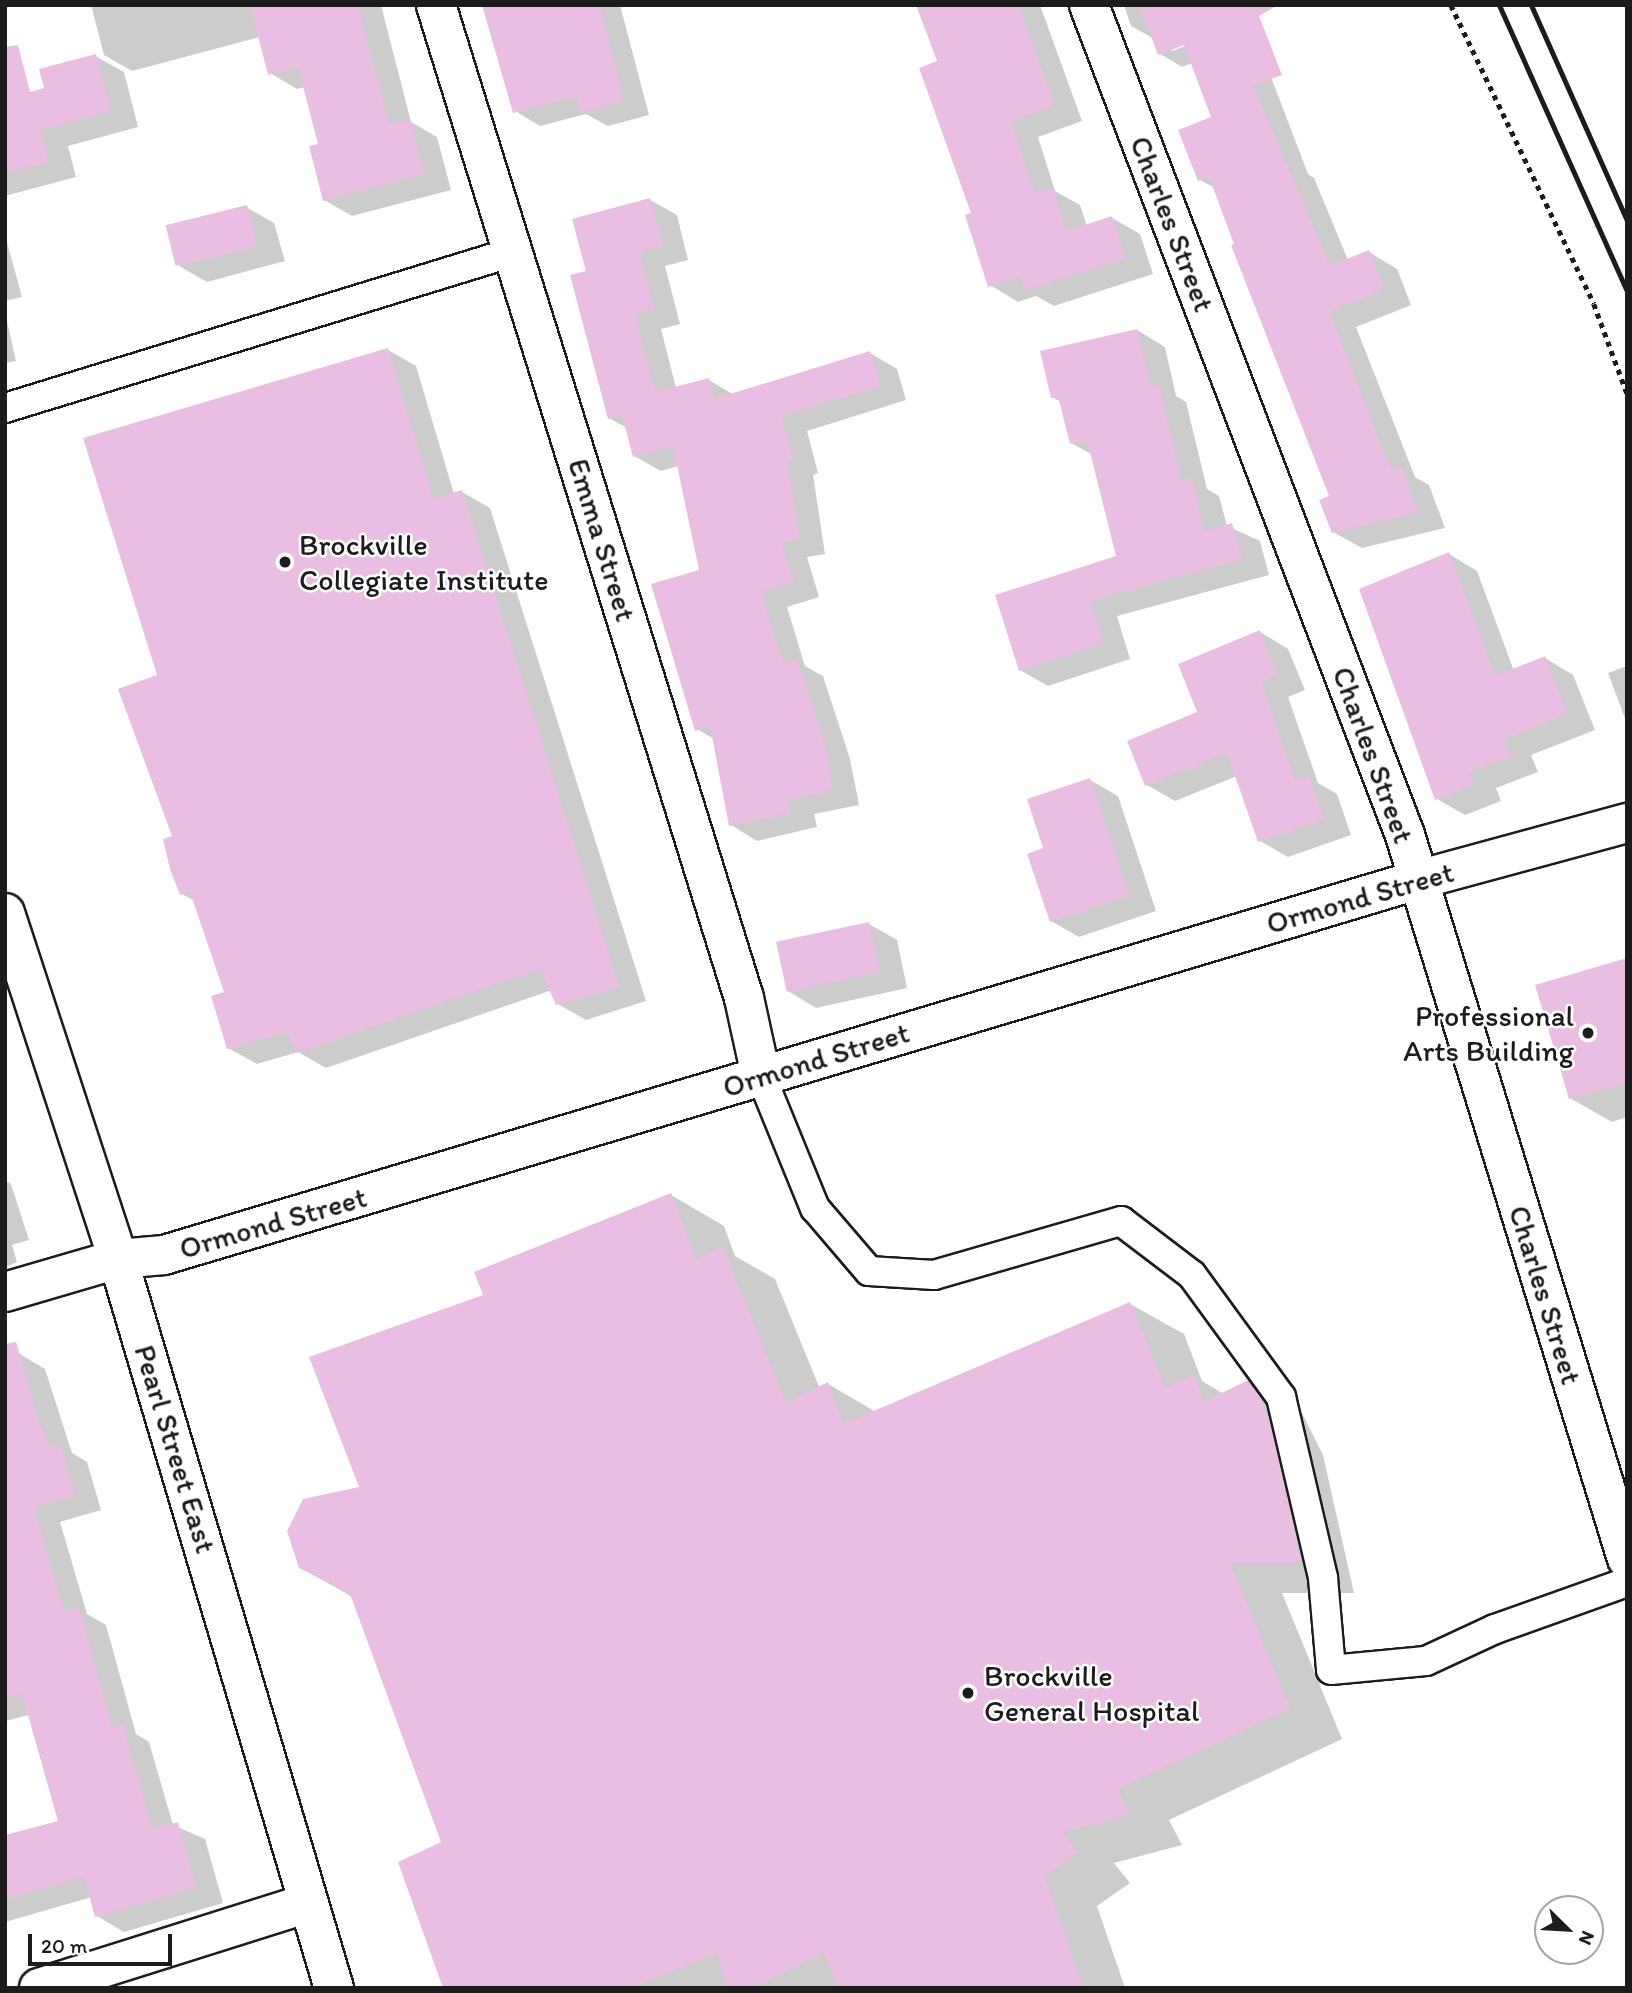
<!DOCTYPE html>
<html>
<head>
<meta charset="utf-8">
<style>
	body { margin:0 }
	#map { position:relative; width:1632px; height:1993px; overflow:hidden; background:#fff; font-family:Itim,sans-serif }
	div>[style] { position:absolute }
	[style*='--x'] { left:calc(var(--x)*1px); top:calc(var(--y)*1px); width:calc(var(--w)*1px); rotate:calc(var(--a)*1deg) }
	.shadow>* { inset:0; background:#0003 }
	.building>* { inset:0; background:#eabee3; transform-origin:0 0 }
	.path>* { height:4.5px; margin-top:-2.25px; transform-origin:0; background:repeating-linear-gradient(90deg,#1c1c1c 0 5px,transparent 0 10px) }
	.roads { filter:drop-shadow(2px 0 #1c1c1c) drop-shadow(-2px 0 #1c1c1c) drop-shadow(0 2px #1c1c1c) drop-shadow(0 -2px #1c1c1c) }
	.lane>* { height:28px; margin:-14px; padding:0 14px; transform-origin:14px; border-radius:14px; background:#fff }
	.street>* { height:38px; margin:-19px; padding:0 19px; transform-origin:19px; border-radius:19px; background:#fff }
	.secondary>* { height:38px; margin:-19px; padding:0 19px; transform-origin:19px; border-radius:19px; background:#fff }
	.rail>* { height:5px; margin:-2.5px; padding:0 2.5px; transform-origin:2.5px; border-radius:2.5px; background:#1c1c1c }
	.dots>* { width:19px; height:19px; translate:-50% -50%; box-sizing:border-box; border:4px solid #fff; border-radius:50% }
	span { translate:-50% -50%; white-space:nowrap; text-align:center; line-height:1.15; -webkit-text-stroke:5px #fff; paint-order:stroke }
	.street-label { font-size:30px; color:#1c1c1c }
	.poi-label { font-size:30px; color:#1c1c1c }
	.left { translate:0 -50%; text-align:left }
	.right { translate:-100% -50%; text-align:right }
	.frame { position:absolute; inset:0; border:7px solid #1c1c1c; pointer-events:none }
	.north { position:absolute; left:1534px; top:1895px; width:70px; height:70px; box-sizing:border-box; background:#fff; border:2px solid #a4a4a4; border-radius:50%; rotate:114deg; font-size:19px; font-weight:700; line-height:28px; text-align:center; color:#1c1c1c }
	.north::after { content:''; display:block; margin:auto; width:24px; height:32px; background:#1c1c1c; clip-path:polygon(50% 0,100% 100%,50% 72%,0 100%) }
	.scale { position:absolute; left:28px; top:1934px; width:144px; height:32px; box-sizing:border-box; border:4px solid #1c1c1c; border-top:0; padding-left:9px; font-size:21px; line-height:24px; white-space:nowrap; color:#1c1c1c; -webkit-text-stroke:5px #fff; paint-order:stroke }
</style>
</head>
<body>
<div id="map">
	<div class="shadow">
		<i style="clip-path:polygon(91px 5px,381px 5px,411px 122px,437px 137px,451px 190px,352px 216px,324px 200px,320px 145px,305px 87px,297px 89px,270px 73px,260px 37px,132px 71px,104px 55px)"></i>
		<i style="clip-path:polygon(510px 5px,620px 5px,649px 115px,608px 126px,586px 114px,540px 126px,515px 111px)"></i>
		<i style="clip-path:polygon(926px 5px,1040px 5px,1082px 121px,1038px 137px,1055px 191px,1080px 205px,1087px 226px,1112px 218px,1140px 234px,1153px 274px,1054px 306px,1036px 296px,1018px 302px,990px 285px)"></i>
		<i style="clip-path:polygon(evenodd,1124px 5px,1220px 5px,1236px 46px,1182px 67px,1160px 54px,1153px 38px,1131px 26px,1124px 5px,1223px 32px,1172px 51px,1172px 48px,1223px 32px)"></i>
		<i style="clip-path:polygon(95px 56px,124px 72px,138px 127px,68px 146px,76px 177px,5px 196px,5px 100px,46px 89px)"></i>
		<i style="clip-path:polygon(1269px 72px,1308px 174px,1314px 178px,1348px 260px,1369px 252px,1397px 269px,1411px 305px,1356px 327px,1415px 477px,1429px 485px,1445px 528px,1362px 548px,1333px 532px,1331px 497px,1215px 188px,1200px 180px,1214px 118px)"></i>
		<i style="clip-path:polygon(650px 200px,677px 215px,688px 260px,665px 266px,680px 324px,661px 329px,676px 388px,709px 380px,734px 395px,870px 353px,897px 369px,906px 400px,807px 431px,818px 473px,813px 475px,825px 554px,807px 557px,819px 597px,787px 607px,805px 666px,823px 676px,850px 759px,859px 805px,814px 814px,817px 827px,757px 841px,731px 825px,714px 739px,697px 729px,701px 571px,679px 466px,661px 471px,634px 456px,627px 428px,609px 418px,588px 272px)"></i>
		<i style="clip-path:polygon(246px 207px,274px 223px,285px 261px,207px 282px,179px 266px)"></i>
		<i style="clip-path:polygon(5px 235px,22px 297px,5px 301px)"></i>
		<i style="clip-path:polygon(5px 312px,16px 361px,5px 363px)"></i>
		<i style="clip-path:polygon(1137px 330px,1165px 347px,1176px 396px,1186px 402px,1207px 489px,1219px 496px,1227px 526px,1260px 541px,1269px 575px,1117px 616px,1130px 659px,1048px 686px,1020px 670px,1118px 557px,1093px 455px,1071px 443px,1061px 402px,1052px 397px)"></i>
		<i style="clip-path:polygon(388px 350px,416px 366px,454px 494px,462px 492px,490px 508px,646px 1001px,586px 1020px,558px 1004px,552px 990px,326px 1068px,298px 1052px,257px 1064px,228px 1048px,226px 993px,195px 901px,182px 894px,159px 676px)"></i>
		<i style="clip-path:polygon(1449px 554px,1477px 571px,1514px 671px,1545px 658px,1573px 675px,1595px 730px,1531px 755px,1538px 772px,1496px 788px,1501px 801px,1465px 815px,1437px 799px)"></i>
		<i style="clip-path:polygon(1260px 632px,1288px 649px,1305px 690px,1288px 697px,1318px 783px,1337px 794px,1351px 835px,1288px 857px,1260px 841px,1237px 776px,1175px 801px,1147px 785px)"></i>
		<i style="clip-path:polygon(1627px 666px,1627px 724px,1608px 673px)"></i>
		<i style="clip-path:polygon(1090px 780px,1118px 796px,1156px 911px,1079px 937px,1051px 921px,1046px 849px)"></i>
		<i style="clip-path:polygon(869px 924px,897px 940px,907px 988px,816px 1008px,788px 991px)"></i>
		<i style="clip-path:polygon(1627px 959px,1627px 1117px,1612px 1122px,1570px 1098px)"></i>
		<i style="clip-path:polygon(5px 1180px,11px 1184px,29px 1240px,12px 1245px,17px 1262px,5px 1267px)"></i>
		<i style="clip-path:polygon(671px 1195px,724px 1226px,735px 1256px,775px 1279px,820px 1389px,828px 1384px,876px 1412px,1130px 1304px,1184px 1334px,1202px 1381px,1224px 1394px,1248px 1382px,1302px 1413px,1323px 1455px,1354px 1593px,1282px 1593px,1342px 1739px,1169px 1820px,1182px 1845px,1114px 1863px,1130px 1883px,1097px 1906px,1125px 1988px,445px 1988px,443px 1843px,354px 1598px,300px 1567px,361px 1488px,485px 1296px)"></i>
		<i style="clip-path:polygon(18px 1353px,45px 1369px,72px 1453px,87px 1462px,101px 1510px,60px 1522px,87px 1614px,106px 1625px,136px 1734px,149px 1742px,173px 1825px,205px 1839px,223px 1903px,124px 1932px,97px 1916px,92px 1897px,5px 1922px,5px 1837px,60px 1822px,29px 1715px,5px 1721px,5px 1546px)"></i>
	</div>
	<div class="building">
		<i style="clip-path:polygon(250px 5px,358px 5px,389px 125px,410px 119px,424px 174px,323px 201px,309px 146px,318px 144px,298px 67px,268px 75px)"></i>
		<i style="clip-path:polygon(482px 5px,600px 5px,624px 101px,581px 113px,576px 96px,513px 113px)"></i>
		<i style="clip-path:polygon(916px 5px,1018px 5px,1055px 105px,1011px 121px,1034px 193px,1053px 187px,1066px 231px,1112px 216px,1126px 258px,1024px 291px,1020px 276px,988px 287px,965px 215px,971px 213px,919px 68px,937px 61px)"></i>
		<i style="clip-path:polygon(1139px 5px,1278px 5px,1259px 16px,1282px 75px,1253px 86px,1330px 266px,1369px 250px,1384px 289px,1329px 311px,1391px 471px,1401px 467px,1418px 512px,1332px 533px,1319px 500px,1329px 496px,1231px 245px,1234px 244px,1209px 177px,1198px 181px,1178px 130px,1211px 117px,1184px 45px,1158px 55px)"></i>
		<i style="clip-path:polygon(18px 45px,30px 92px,44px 88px,39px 69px,96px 54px,111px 111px,40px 130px,49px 162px,5px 173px,5px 47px)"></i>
		<i style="clip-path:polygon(650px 198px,663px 245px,640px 252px,654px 309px,635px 314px,655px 392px,709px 378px,714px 399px,870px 351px,881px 386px,781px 416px,793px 459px,787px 460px,800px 539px,781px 542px,794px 582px,761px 592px,783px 663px,797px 659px,824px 742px,833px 790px,788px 800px,791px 813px,729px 826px,710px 726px,695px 731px,651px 584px,699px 570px,673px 446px,633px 457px,622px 415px,608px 419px,570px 275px,586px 271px,572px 219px)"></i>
		<i style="left:247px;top:205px;width:42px;height:84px;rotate:76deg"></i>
		<i style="clip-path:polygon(1137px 329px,1150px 386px,1159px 384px,1181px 481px,1192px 478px,1204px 531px,1232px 523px,1242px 559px,1090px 601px,1103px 643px,1019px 671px,995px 595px,1116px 556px,1087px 440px,1070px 444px,1058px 396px,1051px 398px,1040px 351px)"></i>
		<i style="clip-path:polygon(388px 348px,433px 498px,462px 490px,619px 986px,556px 1005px,540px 969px,296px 1053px,287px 1032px,227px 1049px,211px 996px,224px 992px,190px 892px,180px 895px,170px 869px,163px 839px,172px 836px,118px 689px,157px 675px,83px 438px)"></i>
		<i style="clip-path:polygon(1449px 552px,1495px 676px,1545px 656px,1567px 714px,1504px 739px,1511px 756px,1468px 772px,1474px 785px,1435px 800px,1359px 589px)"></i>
		<i style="clip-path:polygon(1260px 630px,1277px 674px,1261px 681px,1295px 781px,1309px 776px,1324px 819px,1258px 842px,1227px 753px,1145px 786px,1127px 741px,1197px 712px,1178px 664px)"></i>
		<i style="clip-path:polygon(1090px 778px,1129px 895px,1050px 922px,1027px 854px,1043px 848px,1027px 799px)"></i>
		<i style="left:869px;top:922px;width:51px;height:95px;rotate:78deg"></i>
		<i style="clip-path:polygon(1627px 958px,1627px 1082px,1569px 1099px,1535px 985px)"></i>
		<i style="clip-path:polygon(671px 1193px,696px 1260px,722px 1246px,786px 1403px,828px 1382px,843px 1424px,1130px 1302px,1165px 1388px,1194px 1374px,1204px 1402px,1248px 1380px,1259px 1395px,1270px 1423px,1301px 1563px,1230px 1563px,1290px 1709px,1117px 1789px,1130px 1814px,1062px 1833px,1078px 1852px,1044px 1875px,1083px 1988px,838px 1988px,823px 1952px,751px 1988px,728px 1988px,717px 1953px,630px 1988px,443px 1988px,398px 1862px,441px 1842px,350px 1594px,299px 1568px,287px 1531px,303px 1499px,359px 1487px,309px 1357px,483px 1295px,474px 1272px)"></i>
		<i style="clip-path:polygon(16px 1342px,39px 1422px,50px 1448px,61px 1445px,75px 1495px,34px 1507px,64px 1612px,79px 1607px,112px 1728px,123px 1725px,152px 1829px,178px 1822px,196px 1888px,95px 1917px,84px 1877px,5px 1899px,5px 1835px,58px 1821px,22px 1694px,5px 1699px,5px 1344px)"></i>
	</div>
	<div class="path">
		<i style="--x:1451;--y:5;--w:331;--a:64.4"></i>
		<i style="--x:1594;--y:304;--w:95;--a:69.7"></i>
	</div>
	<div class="roads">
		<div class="lane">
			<i style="--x:5;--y:408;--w:531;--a:-17.07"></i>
			<i style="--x:761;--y:1076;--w:143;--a:67.8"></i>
			<i style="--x:815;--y:1208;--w:83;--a:49.4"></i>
			<i style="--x:869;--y:1271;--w:65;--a:3.5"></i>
			<i style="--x:934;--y:1275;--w:195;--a:-16.1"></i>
			<i style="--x:1121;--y:1221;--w:89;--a:37.3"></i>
			<i style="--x:1192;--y:1275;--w:151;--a:53.9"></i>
			<i style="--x:1281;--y:1397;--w:186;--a:76.9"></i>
			<i style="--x:1323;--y:1578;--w:92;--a:85"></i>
			<i style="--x:1331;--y:1670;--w:95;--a:-5.4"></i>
			<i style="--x:1426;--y:1661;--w:76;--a:-24.9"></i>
			<i style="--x:1495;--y:1629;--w:140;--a:-19.6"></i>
		</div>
		<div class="street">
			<i style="--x:436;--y:5;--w:1040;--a:72.77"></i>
			<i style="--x:744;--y:998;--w:80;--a:77.7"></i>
			<i style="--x:1089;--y:5;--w:888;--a:69.16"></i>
			<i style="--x:1405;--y:835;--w:757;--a:72.95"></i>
			<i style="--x:39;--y:1988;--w:282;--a:-17.5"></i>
		</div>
		<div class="secondary">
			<i style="--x:5;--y:913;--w:364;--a:71.9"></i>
			<i style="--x:118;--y:1259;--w:760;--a:73.5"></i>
			<i style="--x:5;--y:1292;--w:118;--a:-16.3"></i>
			<i style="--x:118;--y:1259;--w:46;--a:-5"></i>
			<i style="--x:164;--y:1255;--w:1308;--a:-16.66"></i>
			<i style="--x:1417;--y:880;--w:218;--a:-15.2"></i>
		</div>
	</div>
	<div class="rail">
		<i style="--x:1499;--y:5;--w:313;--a:65.9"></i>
		<i style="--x:1531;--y:5;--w:236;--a:66"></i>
	</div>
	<div class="dots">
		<i style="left:285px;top:562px;background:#1c1c1c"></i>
		<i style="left:1588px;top:1033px;background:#1c1c1c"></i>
		<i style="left:968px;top:1693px;background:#1c1c1c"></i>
	</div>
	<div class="street-label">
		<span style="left:1172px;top:224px;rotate:69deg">Charles Street</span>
		<span style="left:602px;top:540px;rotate:73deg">Emma Street</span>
		<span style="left:1373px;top:755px;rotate:70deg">Charles Street</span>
		<span style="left:1360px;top:898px;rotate:-16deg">Ormond Street</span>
		<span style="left:816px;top:1060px;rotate:-17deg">Ormond Street</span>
		<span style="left:273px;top:1223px;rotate:-16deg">Ormond Street</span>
		<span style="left:1545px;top:1295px;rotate:73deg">Charles Street</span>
		<span style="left:175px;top:1449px;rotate:73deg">Pearl Street East</span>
	</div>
	<div class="poi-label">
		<span class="left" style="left:299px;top:562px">Brockville<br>Collegiate Institute</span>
		<span class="right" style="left:1574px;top:1033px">Professional<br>Arts Building</span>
		<span class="left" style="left:984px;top:1693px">Brockville<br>General Hospital</span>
	</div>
	<div class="frame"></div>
	<div class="north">N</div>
	<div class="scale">20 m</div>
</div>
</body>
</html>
